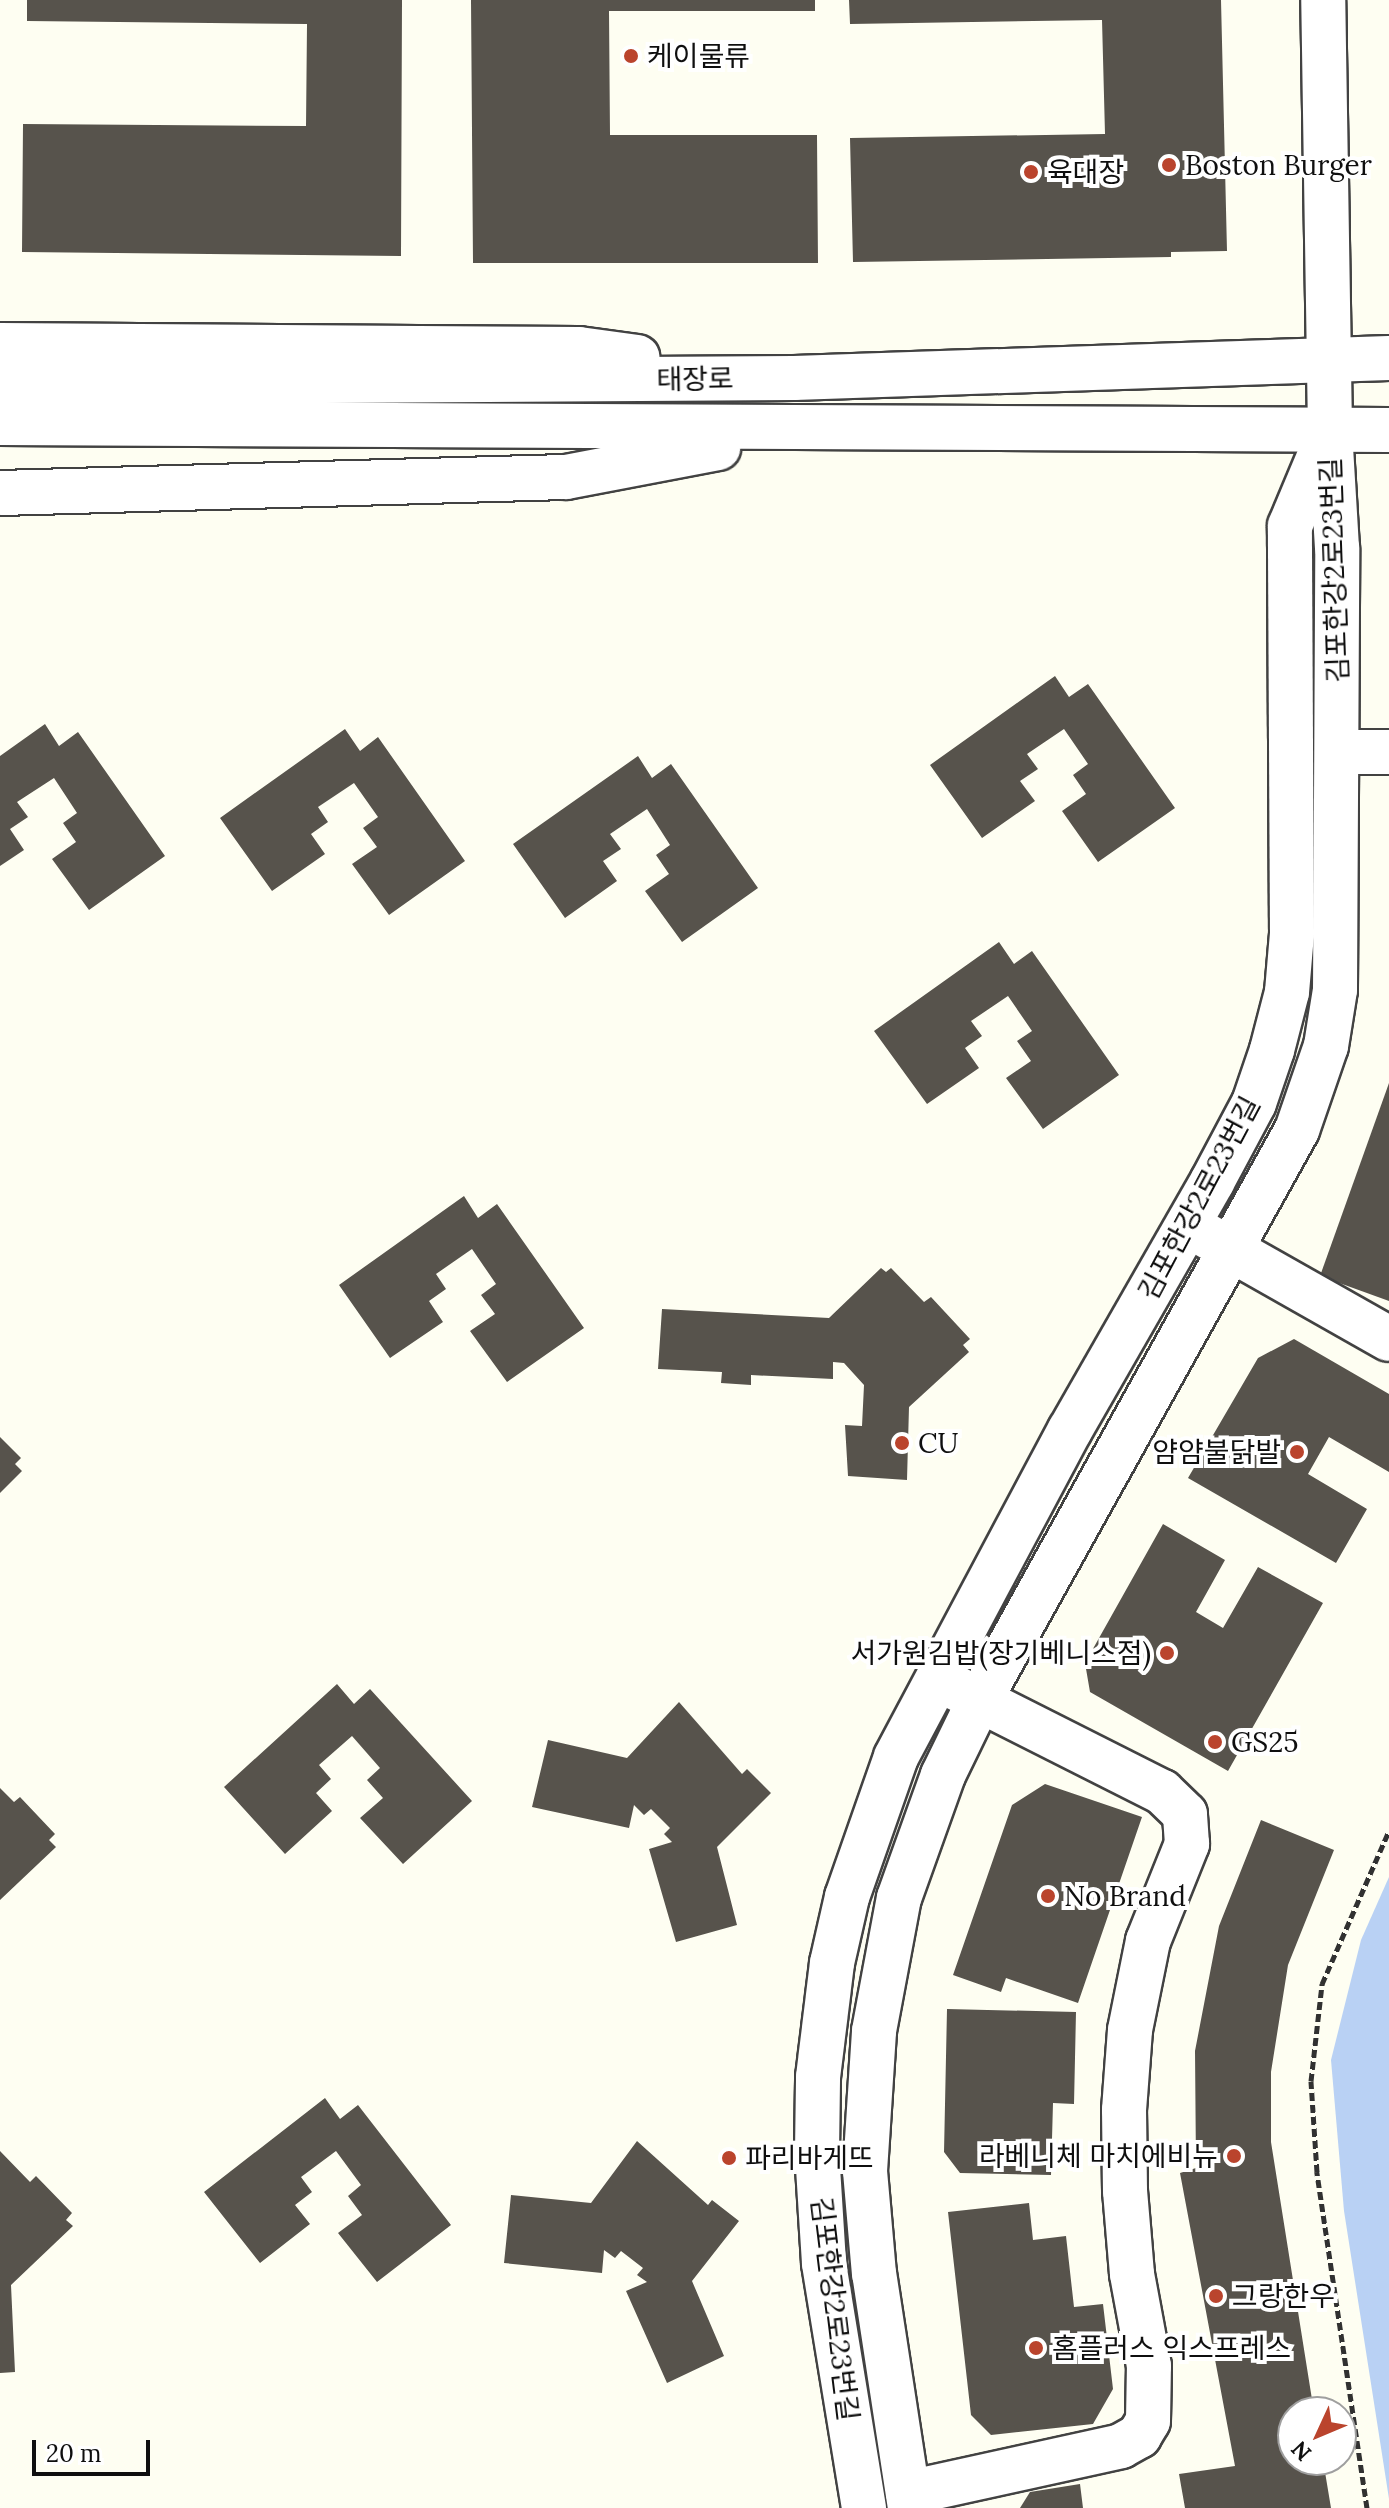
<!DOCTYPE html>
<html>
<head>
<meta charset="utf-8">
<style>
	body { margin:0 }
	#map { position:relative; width:1389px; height:2508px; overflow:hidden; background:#fefef2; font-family:Lora,"Noto Sans KR",serif }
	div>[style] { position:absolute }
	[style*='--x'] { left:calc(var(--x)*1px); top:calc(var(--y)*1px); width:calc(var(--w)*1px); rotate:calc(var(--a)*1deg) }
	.water>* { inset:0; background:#b9d1f4 }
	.building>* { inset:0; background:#57534c }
	.path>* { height:5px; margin-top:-2.5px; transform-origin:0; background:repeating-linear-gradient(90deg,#313131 0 8px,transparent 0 12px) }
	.roads { filter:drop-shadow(2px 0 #424242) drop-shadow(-2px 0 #424242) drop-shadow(0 2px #424242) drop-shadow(0 -2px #424242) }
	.minor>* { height:44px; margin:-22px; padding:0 22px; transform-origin:22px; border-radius:22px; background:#fff }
	.dots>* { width:22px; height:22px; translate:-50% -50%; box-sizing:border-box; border:4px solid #fff; border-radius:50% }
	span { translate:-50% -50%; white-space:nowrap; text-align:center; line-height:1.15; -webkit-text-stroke:8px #fff; paint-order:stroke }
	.poi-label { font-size:28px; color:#0f0f0f }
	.left { translate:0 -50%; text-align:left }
	.right { translate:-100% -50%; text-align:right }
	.street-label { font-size:28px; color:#0f0f0f }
	.north { position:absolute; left:1277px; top:2396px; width:80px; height:80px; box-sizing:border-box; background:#fff; border:2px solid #9f9f9f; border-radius:50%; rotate:226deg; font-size:22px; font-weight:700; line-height:32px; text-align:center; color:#0f0f0f }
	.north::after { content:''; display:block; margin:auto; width:28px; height:36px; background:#ba442d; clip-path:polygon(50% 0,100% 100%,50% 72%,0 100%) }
	.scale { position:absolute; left:32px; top:2440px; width:118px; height:36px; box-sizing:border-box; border:4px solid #0f0f0f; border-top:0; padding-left:10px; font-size:24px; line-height:28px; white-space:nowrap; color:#0f0f0f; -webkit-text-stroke:6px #fff; paint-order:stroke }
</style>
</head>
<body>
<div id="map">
	<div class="water">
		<i style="clip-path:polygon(1389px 1877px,1389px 2499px,1344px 2211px,1331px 2060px,1361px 1940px)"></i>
	</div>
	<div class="building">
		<i style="clip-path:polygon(27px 0,402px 0,401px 256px,22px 252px,23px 124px,306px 126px,307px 24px,27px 21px)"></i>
		<i style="clip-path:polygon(471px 0,815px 0,815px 11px,609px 11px,610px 135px,817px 135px,818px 263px,473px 263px)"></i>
		<i style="clip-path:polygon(849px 0,1221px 0,1227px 251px,1171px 252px,1171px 257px,853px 262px,850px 138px,1105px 134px,1102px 20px,850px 24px)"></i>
		<i style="clip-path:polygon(1055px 676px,1069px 697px,1088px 684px,1175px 808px,1098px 862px,1062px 811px,1086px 794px,1073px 775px,1088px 764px,1064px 729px,1027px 754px,1038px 769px,1020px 781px,1035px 801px,982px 838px,930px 765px)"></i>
		<i style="clip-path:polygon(45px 724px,59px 746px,78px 732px,165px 856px,89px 910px,52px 859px,76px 842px,63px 823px,77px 813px,54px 778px,17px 802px,28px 817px,10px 829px,24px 850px,0 866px,0 756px)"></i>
		<i style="clip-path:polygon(345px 729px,360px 751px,378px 737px,465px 861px,389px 915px,352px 864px,377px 847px,363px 828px,378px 817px,354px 783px,318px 807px,328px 822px,311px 834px,325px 854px,272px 891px,220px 818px)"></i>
		<i style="clip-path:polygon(638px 756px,652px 778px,671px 764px,758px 888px,682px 942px,645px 891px,669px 874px,656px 855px,670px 845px,647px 809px,610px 834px,621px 849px,603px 861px,617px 881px,565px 918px,513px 844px)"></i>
		<i style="clip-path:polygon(999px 942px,1014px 964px,1032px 951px,1119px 1075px,1043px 1129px,1006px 1078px,1031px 1061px,1017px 1041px,1032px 1031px,1008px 996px,971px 1021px,982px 1036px,965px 1048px,979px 1068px,927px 1104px,874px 1031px)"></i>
		<i style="clip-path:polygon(1389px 1083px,1389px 1301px,1320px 1276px)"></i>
		<i style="clip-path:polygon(464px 1196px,478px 1218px,497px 1204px,584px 1328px,507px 1382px,470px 1331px,495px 1314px,481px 1295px,496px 1284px,472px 1249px,436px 1274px,446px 1289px,429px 1301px,443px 1322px,390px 1358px,339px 1285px)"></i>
		<i style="clip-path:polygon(881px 1268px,886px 1272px,891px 1268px,924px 1302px,931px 1297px,970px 1339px,963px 1345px,969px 1352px,909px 1407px,907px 1480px,848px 1476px,845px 1425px,862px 1426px,864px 1385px,844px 1363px,833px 1362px,833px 1379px,751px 1375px,751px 1385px,721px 1383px,722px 1372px,658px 1369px,662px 1309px,829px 1318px)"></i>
		<i style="clip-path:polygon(1294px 1339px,1389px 1394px,1389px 1472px,1329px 1437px,1308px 1474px,1367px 1509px,1336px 1563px,1188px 1478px,1258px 1358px)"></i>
		<i style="clip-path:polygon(0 1437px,21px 1458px,15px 1464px,22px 1471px,0 1493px)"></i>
		<i style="clip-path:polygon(1163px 1524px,1225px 1560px,1196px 1612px,1223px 1628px,1258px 1567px,1323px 1603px,1228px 1771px,1090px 1692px,1085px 1663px)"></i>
		<i style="clip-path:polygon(337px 1684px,354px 1704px,370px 1689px,472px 1801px,403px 1864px,360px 1818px,383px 1798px,367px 1780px,380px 1768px,352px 1736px,319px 1765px,331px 1779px,316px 1793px,332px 1811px,285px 1854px,224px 1787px)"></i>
		<i style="clip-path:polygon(679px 1702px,742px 1774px,747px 1769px,771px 1793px,717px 1847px,737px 1925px,676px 1942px,649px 1849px,672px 1842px,664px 1834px,670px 1828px,651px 1809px,644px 1815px,634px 1805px,629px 1828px,532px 1807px,548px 1740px,627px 1758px)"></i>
		<i style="clip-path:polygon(1045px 1784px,1142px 1817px,1078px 2003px,1006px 1978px,1001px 1992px,953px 1975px,1012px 1805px)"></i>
		<i style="clip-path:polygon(0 1788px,14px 1802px,20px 1797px,55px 1834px,49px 1840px,56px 1847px,0 1900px)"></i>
		<i style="clip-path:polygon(1261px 1820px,1334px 1850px,1288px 1965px,1271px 2072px,1271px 2142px,1314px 2412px,1293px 2412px,1293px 2460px,1323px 2460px,1331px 2508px,1185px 2508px,1179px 2474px,1235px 2466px,1180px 2173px,1196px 2168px,1195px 2051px,1219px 1926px)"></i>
		<i style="clip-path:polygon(947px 2009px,1076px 2012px,1074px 2104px,1053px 2103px,1051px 2175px,960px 2173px,944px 2152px)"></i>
		<i style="clip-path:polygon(325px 2098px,340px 2119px,358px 2105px,451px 2225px,377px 2282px,338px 2233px,362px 2215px,348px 2196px,361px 2185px,336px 2151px,301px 2177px,312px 2192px,295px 2205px,310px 2224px,260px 2263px,204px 2192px)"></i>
		<i style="clip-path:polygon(637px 2141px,708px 2205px,712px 2200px,739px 2221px,692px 2281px,724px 2356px,667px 2383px,626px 2291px,647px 2282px,637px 2275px,643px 2268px,621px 2251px,615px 2258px,604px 2250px,602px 2273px,504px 2263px,511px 2195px,591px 2203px)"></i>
		<i style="clip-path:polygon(0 2151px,30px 2182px,36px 2176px,72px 2213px,66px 2220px,73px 2226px,11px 2285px,15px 2372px,0 2373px)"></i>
		<i style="clip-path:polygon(1029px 2203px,1033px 2240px,1066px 2236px,1074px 2307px,1103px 2304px,1113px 2389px,1093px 2424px,991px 2435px,971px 2415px,948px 2212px)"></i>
		<i style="clip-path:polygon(1080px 2484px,1083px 2508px,1020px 2508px,1030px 2492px)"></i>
	</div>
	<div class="path">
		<i style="--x:1367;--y:2508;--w:340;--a:-98.5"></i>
		<i style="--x:1317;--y:2172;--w:91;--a:-93.8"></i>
		<i style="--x:1311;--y:2081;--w:98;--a:-83.5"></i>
		<i style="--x:1322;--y:1984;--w:167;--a:-66.4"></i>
	</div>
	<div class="roads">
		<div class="minor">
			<i style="--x:0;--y:345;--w:579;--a:0.4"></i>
			<i style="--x:579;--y:349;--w:59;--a:7.9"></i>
			<i style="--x:0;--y:383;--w:794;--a:-0.36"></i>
			<i style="--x:794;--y:378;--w:595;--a:-1.93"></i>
			<i style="--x:0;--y:423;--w:1389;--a:0.29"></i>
			<i style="--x:0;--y:493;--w:566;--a:-1.62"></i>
			<i style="--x:566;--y:477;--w:155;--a:-10.8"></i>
			<i style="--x:1339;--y:752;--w:50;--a:0"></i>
			<i style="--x:1207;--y:1236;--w:209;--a:29.5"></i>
			<i style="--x:908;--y:2493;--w:218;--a:-12.4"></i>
			<i style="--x:1121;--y:2446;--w:21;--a:-29"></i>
			<i style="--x:1139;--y:2436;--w:17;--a:-59"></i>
			<i style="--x:1148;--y:2421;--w:55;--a:-89"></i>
			<i style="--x:1149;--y:2366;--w:94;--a:-100.5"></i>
			<i style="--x:1132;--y:2274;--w:83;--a:-94.8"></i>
			<i style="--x:1125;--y:2191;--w:81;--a:-90.7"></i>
			<i style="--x:1124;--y:2110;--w:80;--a:-85.7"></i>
			<i style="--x:1130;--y:2030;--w:91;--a:-78.6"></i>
			<i style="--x:1148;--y:1941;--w:105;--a:-68.1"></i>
			<i style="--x:1187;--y:1844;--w:30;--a:-94"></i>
			<i style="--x:1185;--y:1814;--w:32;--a:-136"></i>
			<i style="--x:1162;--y:1792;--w:233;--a:-153.2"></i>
			<i style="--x:864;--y:2508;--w:248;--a:-99.3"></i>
			<i style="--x:824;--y:2263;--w:111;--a:-93.6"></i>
			<i style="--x:817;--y:2152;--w:75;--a:-89.2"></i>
			<i style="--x:818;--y:2077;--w:115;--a:-83"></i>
			<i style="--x:832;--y:1963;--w:68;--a:-77.2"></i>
			<i style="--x:847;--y:1897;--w:148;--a:-70.7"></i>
			<i style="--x:896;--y:1757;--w:370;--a:-62"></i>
			<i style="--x:1070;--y:1430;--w:286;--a:-60.2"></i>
			<i style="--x:1212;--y:1182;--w:89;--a:-62"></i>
			<i style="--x:1254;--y:1103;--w:56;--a:-71.2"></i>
			<i style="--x:1272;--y:1050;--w:60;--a:-75.5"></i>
			<i style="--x:1287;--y:992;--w:58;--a:-85.1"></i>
			<i style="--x:1292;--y:934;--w:408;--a:-90.3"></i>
			<i style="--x:1290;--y:526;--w:93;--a:-67.3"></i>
			<i style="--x:910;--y:2508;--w:237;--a:-98.7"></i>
			<i style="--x:874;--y:2274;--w:103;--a:-95"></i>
			<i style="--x:865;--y:2171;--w:140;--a:-86.3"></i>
			<i style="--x:874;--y:2031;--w:135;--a:-79.4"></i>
			<i style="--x:899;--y:1898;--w:131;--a:-70.3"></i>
			<i style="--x:943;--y:1775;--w:82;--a:-64.1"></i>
			<i style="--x:979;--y:1701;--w:654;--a:-60.89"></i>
			<i style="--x:1297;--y:1130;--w:89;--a:-71"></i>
			<i style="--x:1326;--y:1046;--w:57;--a:-80.9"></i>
			<i style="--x:1335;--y:990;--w:442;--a:-89.7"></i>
			<i style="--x:1337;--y:548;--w:118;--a:-93.4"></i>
			<i style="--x:1330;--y:430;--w:430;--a:-90.9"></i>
		</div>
	</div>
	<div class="dots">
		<i style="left:631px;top:56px;background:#ba442d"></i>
		<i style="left:1169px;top:165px;background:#ba442d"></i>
		<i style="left:1031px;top:172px;background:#ba442d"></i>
		<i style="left:902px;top:1443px;background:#ba442d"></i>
		<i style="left:1297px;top:1452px;background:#ba442d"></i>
		<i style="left:1167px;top:1653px;background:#ba442d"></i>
		<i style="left:1215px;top:1742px;background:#ba442d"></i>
		<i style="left:1048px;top:1896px;background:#ba442d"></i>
		<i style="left:1234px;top:2156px;background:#ba442d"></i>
		<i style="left:729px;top:2158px;background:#ba442d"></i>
		<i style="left:1216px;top:2296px;background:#ba442d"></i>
		<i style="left:1036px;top:2348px;background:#ba442d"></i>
	</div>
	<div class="poi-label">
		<span class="left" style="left:647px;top:56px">케이물류</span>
		<span class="left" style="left:1185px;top:165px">Boston Burger</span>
		<span class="left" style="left:1047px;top:172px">육대장</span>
		<span class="left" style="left:918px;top:1443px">CU</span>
		<span class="right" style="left:1281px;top:1452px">얌얌불닭발</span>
		<span class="right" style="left:1151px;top:1653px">서가원김밥(장기베니스점)</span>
		<span class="left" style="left:1231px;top:1742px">GS25</span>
		<span class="left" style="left:1064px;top:1896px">No Brand</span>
		<span class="right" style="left:1218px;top:2156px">라베니체 마치에비뉴</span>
		<span class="left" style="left:745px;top:2158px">파리바게뜨</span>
		<span class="left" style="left:1232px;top:2296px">그랑한우</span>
		<span class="left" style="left:1052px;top:2348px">홈플러스 익스프레스</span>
	</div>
	<div class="street-label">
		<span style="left:695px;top:379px;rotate:-1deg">태장로</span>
		<span style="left:1334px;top:570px;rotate:-92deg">김포한강2로23번길</span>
		<span style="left:1199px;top:1198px;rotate:-62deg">김포한강2로23번길</span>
		<span style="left:835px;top:2309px;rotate:83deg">김포한강2로23번길</span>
	</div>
	<div class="north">N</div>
	<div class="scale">20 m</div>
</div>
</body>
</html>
